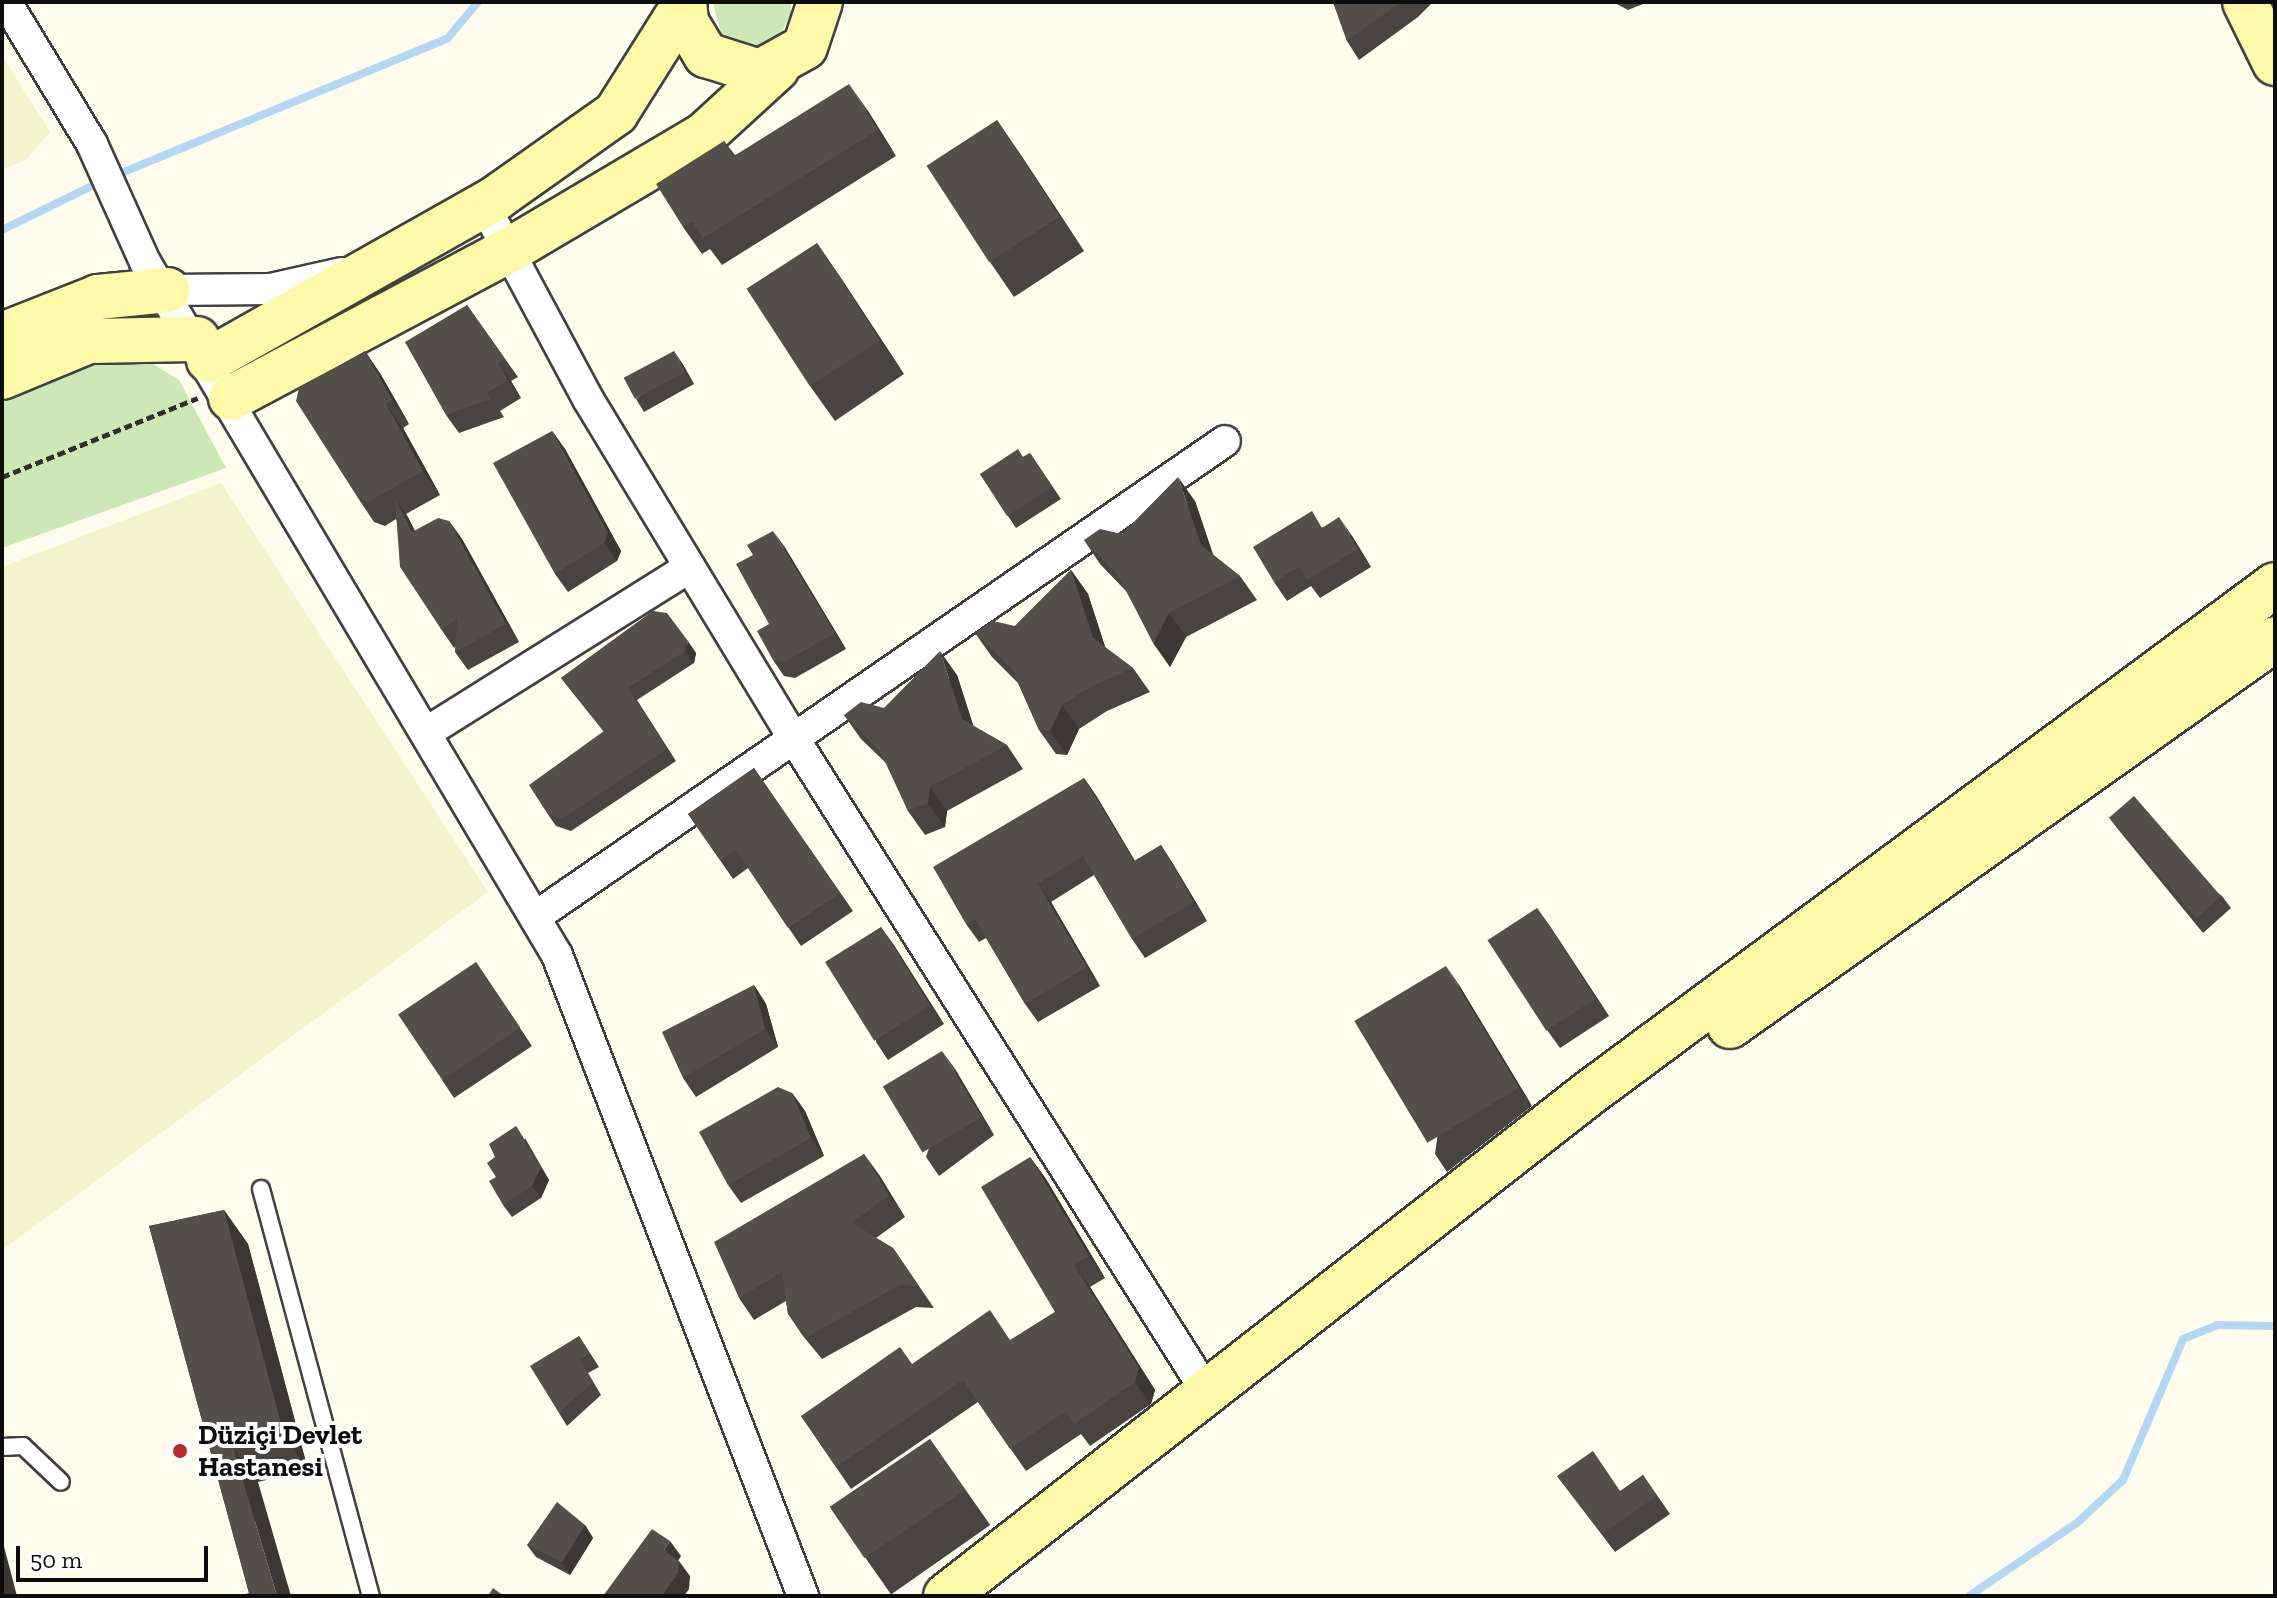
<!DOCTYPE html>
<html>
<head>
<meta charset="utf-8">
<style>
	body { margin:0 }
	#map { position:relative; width:2277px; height:1598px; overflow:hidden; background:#fffced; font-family:"Zilla Slab",serif }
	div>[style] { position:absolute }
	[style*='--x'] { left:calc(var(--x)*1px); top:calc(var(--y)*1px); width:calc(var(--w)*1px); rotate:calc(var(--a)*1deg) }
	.farmland>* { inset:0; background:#f4f3ce }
	.green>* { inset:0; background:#cde8b7 }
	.stream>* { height:8px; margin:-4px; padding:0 4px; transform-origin:4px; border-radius:4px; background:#b3d8f5 }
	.path>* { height:5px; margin-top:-2.5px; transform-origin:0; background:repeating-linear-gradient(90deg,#2f2f2f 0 8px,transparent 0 12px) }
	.roads { filter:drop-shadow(2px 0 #404040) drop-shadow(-2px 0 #404040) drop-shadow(0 2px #404040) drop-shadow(0 -2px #404040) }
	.lane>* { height:16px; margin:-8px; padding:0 8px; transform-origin:8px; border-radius:8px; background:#fff }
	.street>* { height:30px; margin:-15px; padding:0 15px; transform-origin:15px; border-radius:15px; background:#fff }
	.secondary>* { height:44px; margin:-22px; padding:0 22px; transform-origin:22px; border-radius:22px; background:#fdf9a9 }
	.wall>* { inset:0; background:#49443f; transform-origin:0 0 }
	.shaded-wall>* { inset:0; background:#3c3733 }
	.building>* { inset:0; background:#554f49; transform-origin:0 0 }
	.dots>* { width:22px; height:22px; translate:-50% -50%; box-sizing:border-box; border:4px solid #fff; border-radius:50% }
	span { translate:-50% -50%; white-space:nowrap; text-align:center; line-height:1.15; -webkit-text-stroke:8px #fff; paint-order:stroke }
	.poi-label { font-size:28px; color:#0d0d0d; font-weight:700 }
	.left { translate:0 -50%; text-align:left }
	.frame { position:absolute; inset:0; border:4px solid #0d0d0d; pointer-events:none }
	.scale { position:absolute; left:16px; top:1546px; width:192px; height:36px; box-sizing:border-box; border:4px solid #0d0d0d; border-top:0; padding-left:10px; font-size:24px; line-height:28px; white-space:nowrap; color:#0d0d0d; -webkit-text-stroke:6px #fff; paint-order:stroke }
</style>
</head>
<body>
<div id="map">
	<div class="farmland">
		<i style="clip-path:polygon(2px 56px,50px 132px,27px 159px,2px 170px)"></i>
		<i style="clip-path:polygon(221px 483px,488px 892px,2px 1250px,2px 567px)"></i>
	</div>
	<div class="green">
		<i style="clip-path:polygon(713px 2px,791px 2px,791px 14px,779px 37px,756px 48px,721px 34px)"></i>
		<i style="clip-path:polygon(150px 362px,179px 380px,226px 468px,2px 548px,2px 397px,93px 364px)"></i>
	</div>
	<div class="stream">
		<i style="--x:114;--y:176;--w:360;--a:-22.4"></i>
		<i style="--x:447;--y:39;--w:48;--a:-50"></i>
		<i style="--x:2;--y:230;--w:111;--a:-26.1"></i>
		<i style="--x:1969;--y:1596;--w:130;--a:-34.1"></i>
		<i style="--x:2077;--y:1523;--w:63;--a:-43.1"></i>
		<i style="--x:2123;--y:1480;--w:153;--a:-66.9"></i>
		<i style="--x:2183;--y:1339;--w:37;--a:-22"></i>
		<i style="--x:2217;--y:1325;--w:58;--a:1"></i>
	</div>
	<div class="path">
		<i style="--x:2;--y:477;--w:211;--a:-22"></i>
	</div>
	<div class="roads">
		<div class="lane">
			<i style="--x:261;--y:1189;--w:422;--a:74.9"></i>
			<i style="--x:2;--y:1447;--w:21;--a:-3"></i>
			<i style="--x:23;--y:1446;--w:52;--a:43.5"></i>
		</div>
		<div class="street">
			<i style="--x:6;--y:2;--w:166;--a:58.8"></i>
			<i style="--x:92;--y:144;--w:129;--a:65.8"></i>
			<i style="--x:145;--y:262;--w:806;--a:59.27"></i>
			<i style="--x:557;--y:955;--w:687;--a:69"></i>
			<i style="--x:484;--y:205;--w:220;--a:61.8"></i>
			<i style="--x:588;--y:399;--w:392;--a:58.8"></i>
			<i style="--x:791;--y:734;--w:777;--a:57.72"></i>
			<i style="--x:168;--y:290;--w:103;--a:-0.6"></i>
			<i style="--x:271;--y:289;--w:73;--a:-12.7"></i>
			<i style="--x:427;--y:732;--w:310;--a:-32.1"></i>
			<i style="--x:535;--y:917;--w:838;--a:-34.6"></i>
		</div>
		<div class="secondary">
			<i style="--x:684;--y:2;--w:20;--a:84"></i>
			<i style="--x:686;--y:22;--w:39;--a:59"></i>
			<i style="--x:706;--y:55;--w:57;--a:17.5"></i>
			<i style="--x:760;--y:72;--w:51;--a:-29.1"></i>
			<i style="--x:805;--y:47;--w:47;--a:-71.6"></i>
			<i style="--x:2245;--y:2;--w:68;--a:63.8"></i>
			<i style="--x:2;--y:335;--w:103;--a:-21.6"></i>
			<i style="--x:98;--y:297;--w:70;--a:-5.7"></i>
			<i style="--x:209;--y:360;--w:330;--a:-29.4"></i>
			<i style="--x:496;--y:198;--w:147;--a:-35.3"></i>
			<i style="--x:616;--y:113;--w:128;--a:-57.8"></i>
			<i style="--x:2;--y:377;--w:94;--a:-22.5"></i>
			<i style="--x:89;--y:341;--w:108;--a:-1.1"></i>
			<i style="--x:231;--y:398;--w:314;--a:-28"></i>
			<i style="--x:508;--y:251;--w:228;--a:-30.6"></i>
			<i style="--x:704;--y:135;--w:99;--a:-42.5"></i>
			<i style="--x:1730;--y:1026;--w:668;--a:-35.38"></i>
			<i style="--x:946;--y:1596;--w:815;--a:-38.02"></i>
			<i style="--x:1588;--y:1094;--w:855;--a:-36.53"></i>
		</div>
	</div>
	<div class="wall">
		<i style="clip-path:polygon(1333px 2px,1433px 2px,1418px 17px,1359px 60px,1347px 41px)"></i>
		<i style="clip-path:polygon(1613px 2px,1648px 2px,1628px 10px)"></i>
		<i style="clip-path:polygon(868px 111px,896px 156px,722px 265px,710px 249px,702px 254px,683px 227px,724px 141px,735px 155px)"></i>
		<i style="clip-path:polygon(997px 120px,1084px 251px,1014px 297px,990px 262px)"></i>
		<i style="clip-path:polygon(817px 243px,904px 374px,835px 421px,810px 386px)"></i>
		<i style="clip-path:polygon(467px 305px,518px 377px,511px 381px,521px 398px,500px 411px,504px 417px,459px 433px,446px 415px)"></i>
		<i style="clip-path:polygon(365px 351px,381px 375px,409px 424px,403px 428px,440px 495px,406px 514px,415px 531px,449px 521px,462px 539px,519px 642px,468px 670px,455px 652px,456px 646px,454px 648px,441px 629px,396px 519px,385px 526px,374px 522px,358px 498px)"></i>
		<i style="clip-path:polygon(682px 363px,694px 384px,644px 412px,636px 399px)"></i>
		<i style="clip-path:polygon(552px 431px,565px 449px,621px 551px,617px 561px,568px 592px,555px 574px)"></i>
		<i style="clip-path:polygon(1030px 453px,1061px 499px,1016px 528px,980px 474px,1023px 457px)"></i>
		<i style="clip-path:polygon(1195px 501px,1213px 555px,1240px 576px,1257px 600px,1186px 637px,1170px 667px,1126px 591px,1100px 564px,1084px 540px,1122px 534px)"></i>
		<i style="clip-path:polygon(1323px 527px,1352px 536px,1371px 567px,1320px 598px,1311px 586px,1287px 601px,1274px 582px)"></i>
		<i style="clip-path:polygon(784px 546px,846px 649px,795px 678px,784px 676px,773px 660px,769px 624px)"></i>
		<i style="clip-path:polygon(1071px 570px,1088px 594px,1105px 647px,1133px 668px,1150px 692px,1107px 711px,1079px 729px,1067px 755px,1056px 754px,1039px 730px,1018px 683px,992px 657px,975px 633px,1015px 626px)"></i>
		<i style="clip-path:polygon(653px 611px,696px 653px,694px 663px,637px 700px,676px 761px,571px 831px,556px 826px,547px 813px,604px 732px,561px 678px)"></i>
		<i style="clip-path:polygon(957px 675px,973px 726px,1007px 745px,1023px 769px,947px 811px,945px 827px,925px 835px,908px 811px,887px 764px,861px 739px,844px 715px,884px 708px)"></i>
		<i style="clip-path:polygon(754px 768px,853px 911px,801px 946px,748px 868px,733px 879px,688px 814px)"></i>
		<i style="clip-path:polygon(1084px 778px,1097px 797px,1135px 861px,1161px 845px,1173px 864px,1207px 921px,1145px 958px,1132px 939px,1094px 875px,1051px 902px,1100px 986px,1038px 1022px,1025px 1004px,986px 938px,979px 942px,966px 924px)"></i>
		<i style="clip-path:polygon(2108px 816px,2222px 896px,2231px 908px,2203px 933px,2117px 828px)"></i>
		<i style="clip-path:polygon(1537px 908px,1609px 1016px,1560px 1048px,1547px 1030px)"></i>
		<i style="clip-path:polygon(881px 927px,944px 1024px,888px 1060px,876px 1042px)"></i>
		<i style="clip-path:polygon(476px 962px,532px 1046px,454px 1098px,442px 1080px)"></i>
		<i style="clip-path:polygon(754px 985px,766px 1004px,778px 1047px,696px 1097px,683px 1078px)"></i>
		<i style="clip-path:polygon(1459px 985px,1532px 1106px,1447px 1172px,1435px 1154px)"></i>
		<i style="clip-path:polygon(955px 1069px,994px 1135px,939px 1176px,926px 1157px)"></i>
		<i style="clip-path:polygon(792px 1093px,805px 1111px,824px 1156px,741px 1203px,728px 1185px)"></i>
		<i style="clip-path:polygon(525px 1138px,549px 1180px,541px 1198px,512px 1217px,503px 1205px)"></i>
		<i style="clip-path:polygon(864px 1154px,905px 1217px,876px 1238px,893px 1248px,934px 1308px,916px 1307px,822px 1359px,803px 1336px,788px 1314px,786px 1301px,754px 1320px,739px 1298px)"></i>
		<i style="clip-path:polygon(1030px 1157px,1046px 1179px,1105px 1278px,1090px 1287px,1155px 1390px,1151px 1404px,1090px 1446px,1081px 1434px,1026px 1471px,978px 1402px,851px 1489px,801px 1416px,1011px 1340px,1055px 1312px)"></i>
		<i style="clip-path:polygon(224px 1210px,248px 1244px,308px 1470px,258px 1482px,249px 1593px,149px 1226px)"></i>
		<i style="clip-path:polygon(579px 1336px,599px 1367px,588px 1373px,601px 1395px,567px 1426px,559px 1413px)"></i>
		<i style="left:930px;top:1439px;width:105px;height:121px;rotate:55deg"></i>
		<i style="clip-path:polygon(1643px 1475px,1670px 1514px,1615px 1552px,1557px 1476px,1621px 1491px)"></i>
		<i style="clip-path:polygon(585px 1525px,593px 1538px,570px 1575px,536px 1557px,527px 1545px)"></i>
	</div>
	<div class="shaded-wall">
		<i style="clip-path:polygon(849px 84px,868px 111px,896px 156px,878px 130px)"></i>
		<i style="clip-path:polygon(997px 120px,1021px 155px,1084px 251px,1060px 216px)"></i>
		<i style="clip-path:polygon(817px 243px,841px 278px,904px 374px,880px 340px)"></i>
		<i style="clip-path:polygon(365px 351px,381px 375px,409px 424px,392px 400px)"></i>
		<i style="clip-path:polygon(674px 351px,682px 363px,694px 384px,685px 372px)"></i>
		<i style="clip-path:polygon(498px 363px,511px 381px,521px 398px,508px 380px)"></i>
		<i style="clip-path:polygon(386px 404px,403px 428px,440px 495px,423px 471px)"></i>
		<i style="clip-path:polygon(552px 431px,565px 449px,621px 551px,617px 561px,604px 543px)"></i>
		<i style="clip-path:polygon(1178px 477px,1195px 501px,1218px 569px,1201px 545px)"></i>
		<i style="clip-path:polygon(395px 499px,408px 517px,425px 551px,412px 532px)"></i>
		<i style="clip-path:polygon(1339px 517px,1352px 536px,1371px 567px,1358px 549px)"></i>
		<i style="clip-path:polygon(449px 521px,462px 539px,519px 642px,506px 624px)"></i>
		<i style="clip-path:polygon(773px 531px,784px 546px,846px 649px,835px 633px)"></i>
		<i style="clip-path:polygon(1071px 570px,1088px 594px,1110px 662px,1093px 638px)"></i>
		<i style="clip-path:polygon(1169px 613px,1186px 637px,1170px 667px,1153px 643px)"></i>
		<i style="clip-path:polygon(688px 641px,696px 653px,694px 663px,685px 651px)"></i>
		<i style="clip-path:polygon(940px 651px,957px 675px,979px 743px,962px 719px)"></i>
		<i style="clip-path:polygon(1062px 705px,1079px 729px,1067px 755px,1050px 731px)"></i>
		<i style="clip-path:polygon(1084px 778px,1097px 797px,1146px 880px,1134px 861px)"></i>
		<i style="clip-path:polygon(930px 787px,947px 811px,945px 827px,928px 803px)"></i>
		<i style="clip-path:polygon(1161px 845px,1173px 864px,1207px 921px,1194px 902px)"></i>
		<i style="clip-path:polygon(1038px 884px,1051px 902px,1100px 986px,1087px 967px)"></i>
		<i style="clip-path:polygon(1537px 908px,1550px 926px,1609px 1016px,1596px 998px)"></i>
		<i style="clip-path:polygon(881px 927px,894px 945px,944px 1024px,931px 1006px)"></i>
		<i style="clip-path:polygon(1446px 966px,1459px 985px,1532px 1106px,1519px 1088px)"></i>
		<i style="clip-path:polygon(754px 985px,766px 1004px,778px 1047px,765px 1029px)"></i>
		<i style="clip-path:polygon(942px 1051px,955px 1069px,994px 1135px,982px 1117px)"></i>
		<i style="clip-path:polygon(792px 1093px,805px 1111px,824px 1156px,811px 1138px)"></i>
		<i style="clip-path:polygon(516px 1126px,549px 1180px,541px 1198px,532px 1186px)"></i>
		<i style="clip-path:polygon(864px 1154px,880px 1176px,905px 1217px,889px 1195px)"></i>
		<i style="clip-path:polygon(1030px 1157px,1046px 1179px,1105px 1278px,1089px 1256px)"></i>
		<i style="clip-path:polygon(224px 1210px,248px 1244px,308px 1470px,284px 1435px)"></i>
		<i style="clip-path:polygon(1074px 1265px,1090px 1287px,1155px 1390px,1151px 1404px,1135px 1382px)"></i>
		<i style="clip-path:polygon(233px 1447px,258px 1482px,291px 1596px,277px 1596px)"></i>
		<i style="clip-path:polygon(585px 1525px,593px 1538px,570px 1575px,562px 1562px)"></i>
		<i style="clip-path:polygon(2px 1539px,17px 1596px,2px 1596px)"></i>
		<i style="clip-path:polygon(670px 1541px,681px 1556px,675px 1566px,664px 1550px)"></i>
		<i style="clip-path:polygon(679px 1561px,690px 1576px,689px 1589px,684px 1596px,662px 1596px)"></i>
	</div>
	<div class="building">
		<i style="clip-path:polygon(1333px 2px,1401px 2px,1347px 41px)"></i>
		<i style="clip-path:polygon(849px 84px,878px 130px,703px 238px,692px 222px,683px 227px,656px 184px,724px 141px,734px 156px)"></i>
		<i style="left:997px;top:120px;width:115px;height:84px;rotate:57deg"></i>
		<i style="left:817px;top:243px;width:116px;height:84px;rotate:57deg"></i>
		<i style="clip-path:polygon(467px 305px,505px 359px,498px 363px,508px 380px,487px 393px,491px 399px,446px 415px,405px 342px)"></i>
		<i style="clip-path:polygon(365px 351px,392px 400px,386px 404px,423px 471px,368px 502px,358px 498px,296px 401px,299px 388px)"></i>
		<i style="left:674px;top:351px;width:24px;height:57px;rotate:62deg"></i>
		<i style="clip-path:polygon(552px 431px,608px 533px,604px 543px,555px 574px,493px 463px)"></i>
		<i style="clip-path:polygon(1018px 449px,1023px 457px,1030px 453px,1052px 487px,1007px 516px,980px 474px)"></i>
		<i style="clip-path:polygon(1178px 477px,1201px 545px,1240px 576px,1169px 613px,1153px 643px,1119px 577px,1084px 540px,1100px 529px,1122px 534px)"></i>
		<i style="clip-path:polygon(395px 499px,412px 532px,438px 518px,449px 521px,506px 624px,455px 652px,457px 619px,441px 629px,400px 567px)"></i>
		<i style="clip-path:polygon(1312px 511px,1322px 528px,1339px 517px,1358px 549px,1307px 580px,1299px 567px,1274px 582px,1253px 547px)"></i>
		<i style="clip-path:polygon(773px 531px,835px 633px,784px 662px,773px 660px,757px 631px,769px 624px,736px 564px,753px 555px,747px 545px)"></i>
		<i style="clip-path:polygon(1071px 570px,1093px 638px,1133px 668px,1090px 687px,1062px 705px,1050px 731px,1039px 730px,1012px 669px,975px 633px,993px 621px,1015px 626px)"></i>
		<i style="clip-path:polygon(653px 611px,667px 613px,688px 641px,685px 651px,628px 688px,667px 749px,562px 819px,547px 813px,529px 785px,604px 731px,561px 678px)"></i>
		<i style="clip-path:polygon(940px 651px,962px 719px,1007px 745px,930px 787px,928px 803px,908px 811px,880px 751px,844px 715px,861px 702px,884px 708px)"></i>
		<i style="clip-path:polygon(754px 768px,840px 893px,788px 928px,736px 850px,720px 860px,688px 814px)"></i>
		<i style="clip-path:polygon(1084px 778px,1134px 861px,1161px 845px,1194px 902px,1132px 939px,1083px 856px,1038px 884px,1087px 967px,1025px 1004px,975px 919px,966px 924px,933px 867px)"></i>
		<i style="left:2134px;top:796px;width:133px;height:33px;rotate:49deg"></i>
		<i style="left:1537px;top:908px;width:108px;height:59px;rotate:57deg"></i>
		<i style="left:881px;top:927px;width:93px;height:66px;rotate:58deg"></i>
		<i style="left:476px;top:962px;width:79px;height:94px;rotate:56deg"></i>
		<i style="left:1446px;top:966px;width:142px;height:107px;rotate:59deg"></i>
		<i style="clip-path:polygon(754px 985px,765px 1029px,683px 1078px,662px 1032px)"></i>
		<i style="left:942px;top:1051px;width:77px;height:69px;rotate:59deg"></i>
		<i style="clip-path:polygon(778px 1087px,792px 1093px,811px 1138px,728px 1185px,699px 1132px)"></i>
		<i style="clip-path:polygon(516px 1126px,541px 1168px,532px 1186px,503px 1205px,489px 1181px,496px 1177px,487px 1163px,495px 1157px,489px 1144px)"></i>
		<i style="clip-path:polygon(864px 1154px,889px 1195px,852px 1223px,893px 1248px,919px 1286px,900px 1285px,807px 1337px,788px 1314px,782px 1272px,739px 1298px,714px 1242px)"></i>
		<i style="clip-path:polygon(1030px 1157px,1089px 1256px,1074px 1265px,1139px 1368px,1135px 1382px,1074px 1424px,1066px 1411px,1010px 1449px,963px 1380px,836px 1467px,801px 1416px,900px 1347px,912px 1364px,990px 1310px,1010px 1340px,1055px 1312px,981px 1187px)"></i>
		<i style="clip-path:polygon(224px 1210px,284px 1435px,233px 1447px,277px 1596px,237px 1596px,249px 1593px,149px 1226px)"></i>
		<i style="clip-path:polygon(579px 1336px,590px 1354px,580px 1360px,593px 1382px,559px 1413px,530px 1366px)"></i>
		<i style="left:930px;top:1439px;width:62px;height:121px;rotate:56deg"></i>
		<i style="clip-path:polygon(1593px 1451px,1620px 1491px,1643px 1475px,1657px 1496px,1602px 1534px,1557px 1476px)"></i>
		<i style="clip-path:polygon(557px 1502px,585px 1525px,562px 1562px,527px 1545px)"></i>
		<i style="clip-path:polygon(652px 1529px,670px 1541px,664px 1550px,679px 1561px,678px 1573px,662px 1596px,603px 1596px)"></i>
		<i style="clip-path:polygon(493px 1588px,504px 1596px,488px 1596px)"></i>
	</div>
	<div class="dots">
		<i style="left:180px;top:1451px;background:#ba2a28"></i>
	</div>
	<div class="poi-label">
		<span class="left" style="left:198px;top:1451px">Düziçi Devlet<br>Hastanesi</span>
	</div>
	<div class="frame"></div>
	<div class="scale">50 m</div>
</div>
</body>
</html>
